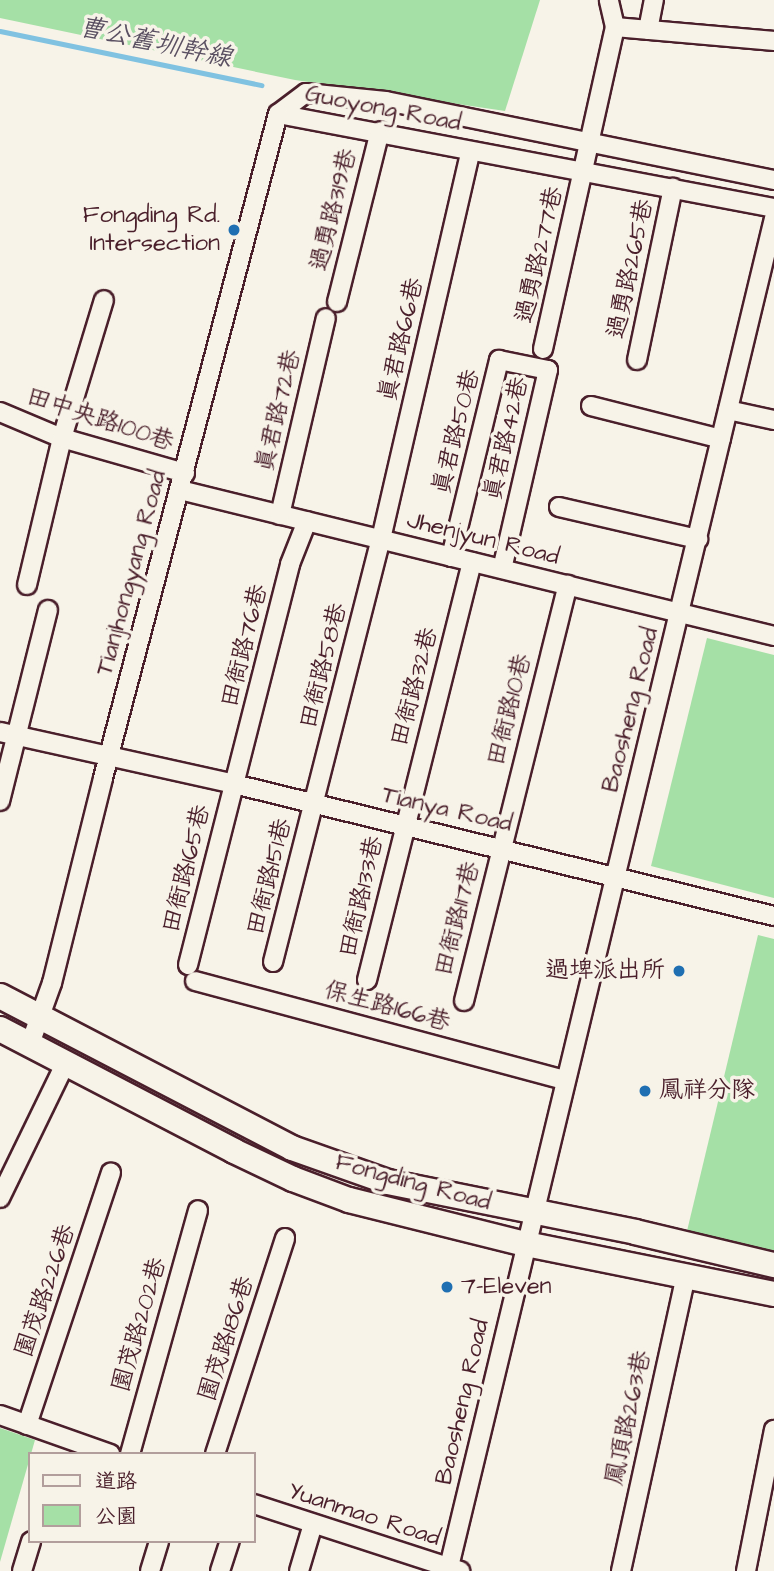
<!DOCTYPE html>
<html>
<head>
<meta charset="utf-8">
<style>
	body { margin:0 }
	#map { position:relative; width:774px; height:1571px; overflow:hidden; background:#f7f3e8; font-family:"Architects Daughter","LXGW WenKai TC",sans-serif }
	div>[style] { position:absolute }
	[style*='--x'] { left:calc(var(--x)*1px); top:calc(var(--y)*1px); width:calc(var(--w)*1px); rotate:calc(var(--a)*1deg) }
	.green>* { inset:0; background:#a5e0a6 }
	.stream>* { height:5px; margin:-2.5px; padding:0 2.5px; transform-origin:2.5px; border-radius:2.5px; background:#80c2e1 }
	.roads { filter:drop-shadow(2px 0 #4a1f2b) drop-shadow(-2px 0 #4a1f2b) drop-shadow(0 2px #4a1f2b) drop-shadow(0 -2px #4a1f2b) }
	.minor>* { height:18px; margin:-9px; padding:0 9px; transform-origin:9px; border-radius:9px; background:#f7f3e8 }
	.secondary>* { height:24px; margin:-12px; padding:0 12px; transform-origin:12px; border-radius:12px; background:#f7f3e8 }
	.dots>* { width:19px; height:19px; translate:-50% -50%; box-sizing:border-box; border:4px solid #f7f3e8; border-radius:50% }
	span { translate:-50% -50%; white-space:nowrap; text-align:center; line-height:1.15; -webkit-text-stroke:7px #f7f3e8; paint-order:stroke }
	.street-label { font-size:24px; color:#4a1f2b }
	.poi-label { font-size:24px; color:#4a1f2b }
	.right { translate:-100% -50%; text-align:right }
	.left { translate:0 -50%; text-align:left }
	.water-label { font-size:26px; color:#5a5062; font-style:italic }
	.legend { position:absolute; left:28px; top:1452px; width:228px; height:91px; box-sizing:border-box; background:#f7f3e8; border:2px solid #b29e9c; margin:0; padding:9px 12px; list-style:none; font-size:21px; color:#4a1f2b }
	.legend li { display:flex; align-items:center; gap:14px; height:35px }
	.legend b { width:35px; border:2px solid #b29e9c }
</style>
</head>
<body>
<div id="map">
	<div class="green">
		<i style="clip-path:polygon(0 0,540px 0,505px 111px,295px 80px,0 18px)"></i>
		<i style="clip-path:polygon(707px 638px,774px 655px,774px 898px,651px 866px)"></i>
		<i style="clip-path:polygon(758px 935px,774px 939px,774px 1251px,687px 1231px)"></i>
		<i style="clip-path:polygon(0 1428px,35px 1440px,0 1562px)"></i>
	</div>
	<div class="stream">
		<i style="--x:0;--y:31;--w:267;--a:11.7"></i>
	</div>
	<div class="roads">
		<div class="minor">
			<i style="--x:615;--y:27;--w:160;--a:5"></i>
			<i style="--x:648;--y:30;--w:31;--a:-79"></i>
			<i style="--x:278;--y:114;--w:35;--a:-37"></i>
			<i style="--x:306;--y:93;--w:80;--a:5.7"></i>
			<i style="--x:386;--y:101;--w:396;--a:11.5"></i>
			<i style="--x:278;--y:114;--w:505;--a:10.73"></i>
			<i style="--x:337;--y:302;--w:176;--a:-75.9"></i>
			<i style="--x:543;--y:349;--w:330;--a:-77.4"></i>
			<i style="--x:615;--y:27;--w:28;--a:-103"></i>
			<i style="--x:637;--y:360;--w:176;--a:-78.2"></i>
			<i style="--x:591;--y:406;--w:134;--a:14.2"></i>
			<i style="--x:728;--y:410;--w:47;--a:12.3"></i>
			<i style="--x:0;--y:412;--w:67;--a:22.8"></i>
			<i style="--x:62;--y:438;--w:128;--a:15.9"></i>
			<i style="--x:180;--y:490;--w:612;--a:13.81"></i>
			<i style="--x:559;--y:507;--w:143;--a:13"></i>
			<i style="--x:280;--y:515;--w:202;--a:-76.9"></i>
			<i style="--x:451;--y:557;--w:203;--a:-76.3"></i>
			<i style="--x:499;--y:360;--w:50;--a:11.5"></i>
			<i style="--x:548;--y:370;--w:204;--a:103"></i>
			<i style="--x:27;--y:585;--w:151;--a:-76.6"></i>
			<i style="--x:62;--y:438;--w:144;--a:-73.1"></i>
			<i style="--x:0;--y:732;--w:240;--a:12.5"></i>
			<i style="--x:234;--y:784;--w:556;--a:13.74"></i>
			<i style="--x:0;--y:801;--w:197;--a:-75.9"></i>
			<i style="--x:273;--y:962;--w:437;--a:-75.7"></i>
			<i style="--x:381;--y:539;--w:397;--a:-77"></i>
			<i style="--x:188;--y:965;--w:414;--a:-75.7"></i>
			<i style="--x:290;--y:564;--w:46;--a:-68.4"></i>
			<i style="--x:367;--y:980;--w:431;--a:-75.9"></i>
			<i style="--x:195;--y:981;--w:383;--a:15"></i>
			<i style="--x:464;--y:1001;--w:429;--a:-76"></i>
			<i style="--x:30;--y:1044;--w:65;--a:-70.2"></i>
			<i style="--x:52;--y:983;--w:211;--a:-76"></i>
			<i style="--x:103;--y:778;--w:687;--a:-75.24"></i>
			<i style="--x:0;--y:1198;--w:151;--a:-64.1"></i>
			<i style="--x:0;--y:1415;--w:117;--a:19.5"></i>
			<i style="--x:27;--y:1425;--w:266;--a:-71.6"></i>
			<i style="--x:130;--y:1454;--w:253;--a:-74.4"></i>
			<i style="--x:215;--y:1454;--w:227;--a:-72"></i>
			<i style="--x:254;--y:1504;--w:217;--a:18"></i>
			<i style="--x:22;--y:1571;--w:31;--a:-73"></i>
			<i style="--x:150;--y:1571;--w:31;--a:-73"></i>
			<i style="--x:220;--y:1571;--w:32;--a:-72"></i>
			<i style="--x:299;--y:1571;--w:49;--a:-73.4"></i>
			<i style="--x:448;--y:1571;--w:1392;--a:-76.45"></i>
			<i style="--x:621;--y:1571;--w:302;--a:-77.6"></i>
			<i style="--x:746;--y:1571;--w:144;--a:-78.8"></i>
		</div>
		<div class="secondary">
			<i style="--x:0;--y:996;--w:329;--a:27.5"></i>
			<i style="--x:292;--y:1148;--w:102;--a:19.5"></i>
			<i style="--x:388;--y:1182;--w:252;--a:11.4"></i>
			<i style="--x:635;--y:1232;--w:143;--a:13.4"></i>
			<i style="--x:0;--y:1029;--w:264;--a:27.5"></i>
			<i style="--x:234;--y:1151;--w:65;--a:25.4"></i>
			<i style="--x:293;--y:1179;--w:60;--a:20.6"></i>
			<i style="--x:349;--y:1200;--w:182;--a:14"></i>
			<i style="--x:526;--y:1244;--w:253;--a:11.4"></i>
		</div>
	</div>
	<div class="dots">
		<i style="left:234px;top:230px;background:#1f6fb2"></i>
		<i style="left:679px;top:971px;background:#1f6fb2"></i>
		<i style="left:645px;top:1091px;background:#1f6fb2"></i>
		<i style="left:447px;top:1287px;background:#1f6fb2"></i>
	</div>
	<div class="street-label">
		<span style="left:383px;top:109px;rotate:11deg">Guoyong Road</span>
		<span style="left:334px;top:210px;rotate:-76deg">過勇路319巷</span>
		<span style="left:540px;top:255px;rotate:-77deg">過勇路277巷</span>
		<span style="left:631px;top:269px;rotate:-78deg">過勇路265巷</span>
		<span style="left:402px;top:340px;rotate:-77deg">真君路66巷</span>
		<span style="left:279px;top:411px;rotate:-77deg">真君路72巷</span>
		<span style="left:100px;top:420px;rotate:18deg">田中央路100巷</span>
		<span style="left:457px;top:432px;rotate:-76deg">真君路50巷</span>
		<span style="left:507px;top:439px;rotate:-77deg">真君路42巷</span>
		<span style="left:483px;top:539px;rotate:14deg">Jhenjyun Road</span>
		<span style="left:132px;top:573px;rotate:-75deg">Tianjhongyang Road</span>
		<span style="left:245px;top:646px;rotate:-76deg">田衙路76巷</span>
		<span style="left:324px;top:666px;rotate:-76deg">田衙路58巷</span>
		<span style="left:415px;top:687px;rotate:-75deg">田衙路32巷</span>
		<span style="left:510px;top:710px;rotate:-76deg">田衙路10巷</span>
		<span style="left:631px;top:710px;rotate:-76deg">Baosheng Road</span>
		<span style="left:447px;top:810px;rotate:13deg">Tianya Road</span>
		<span style="left:187px;top:869px;rotate:-76deg">田衙路165巷</span>
		<span style="left:270px;top:877px;rotate:-76deg">田衙路151巷</span>
		<span style="left:362px;top:897px;rotate:-77deg">田衙路133巷</span>
		<span style="left:458px;top:919px;rotate:-76deg">田衙路117巷</span>
		<span style="left:387px;top:1007px;rotate:15deg">保生路166巷</span>
		<span style="left:413px;top:1183px;rotate:15deg">Fongding Road</span>
		<span style="left:46px;top:1291px;rotate:-71deg">園茂路226巷</span>
		<span style="left:140px;top:1325px;rotate:-74deg">園茂路202巷</span>
		<span style="left:227px;top:1339px;rotate:-72deg">園茂路186巷</span>
		<span style="left:463px;top:1402px;rotate:-77deg">Baosheng Road</span>
		<span style="left:629px;top:1418px;rotate:-78deg">鳳頂路263巷</span>
		<span style="left:364px;top:1515px;rotate:18deg">Yuanmao Road</span>
	</div>
	<div class="poi-label">
		<span class="right" style="left:220px;top:230px">Fongding Rd.<br>Intersection</span>
		<span class="right" style="left:665px;top:971px">過埤派出所</span>
		<span class="left" style="left:659px;top:1091px">鳳祥分隊</span>
		<span class="left" style="left:461px;top:1287px">7-Eleven</span>
	</div>
	<div class="water-label">
		<span style="left:155px;top:43px;rotate:12deg">曹公舊圳幹線</span>
	</div>
	<ul class="legend">
	<li><b style="height:9px;background:#f7f3e8"></b>道路</li>
	<li><b style="height:19px;background:#a5e0a6"></b>公園</li>
	</ul>
</div>
</body>
</html>
